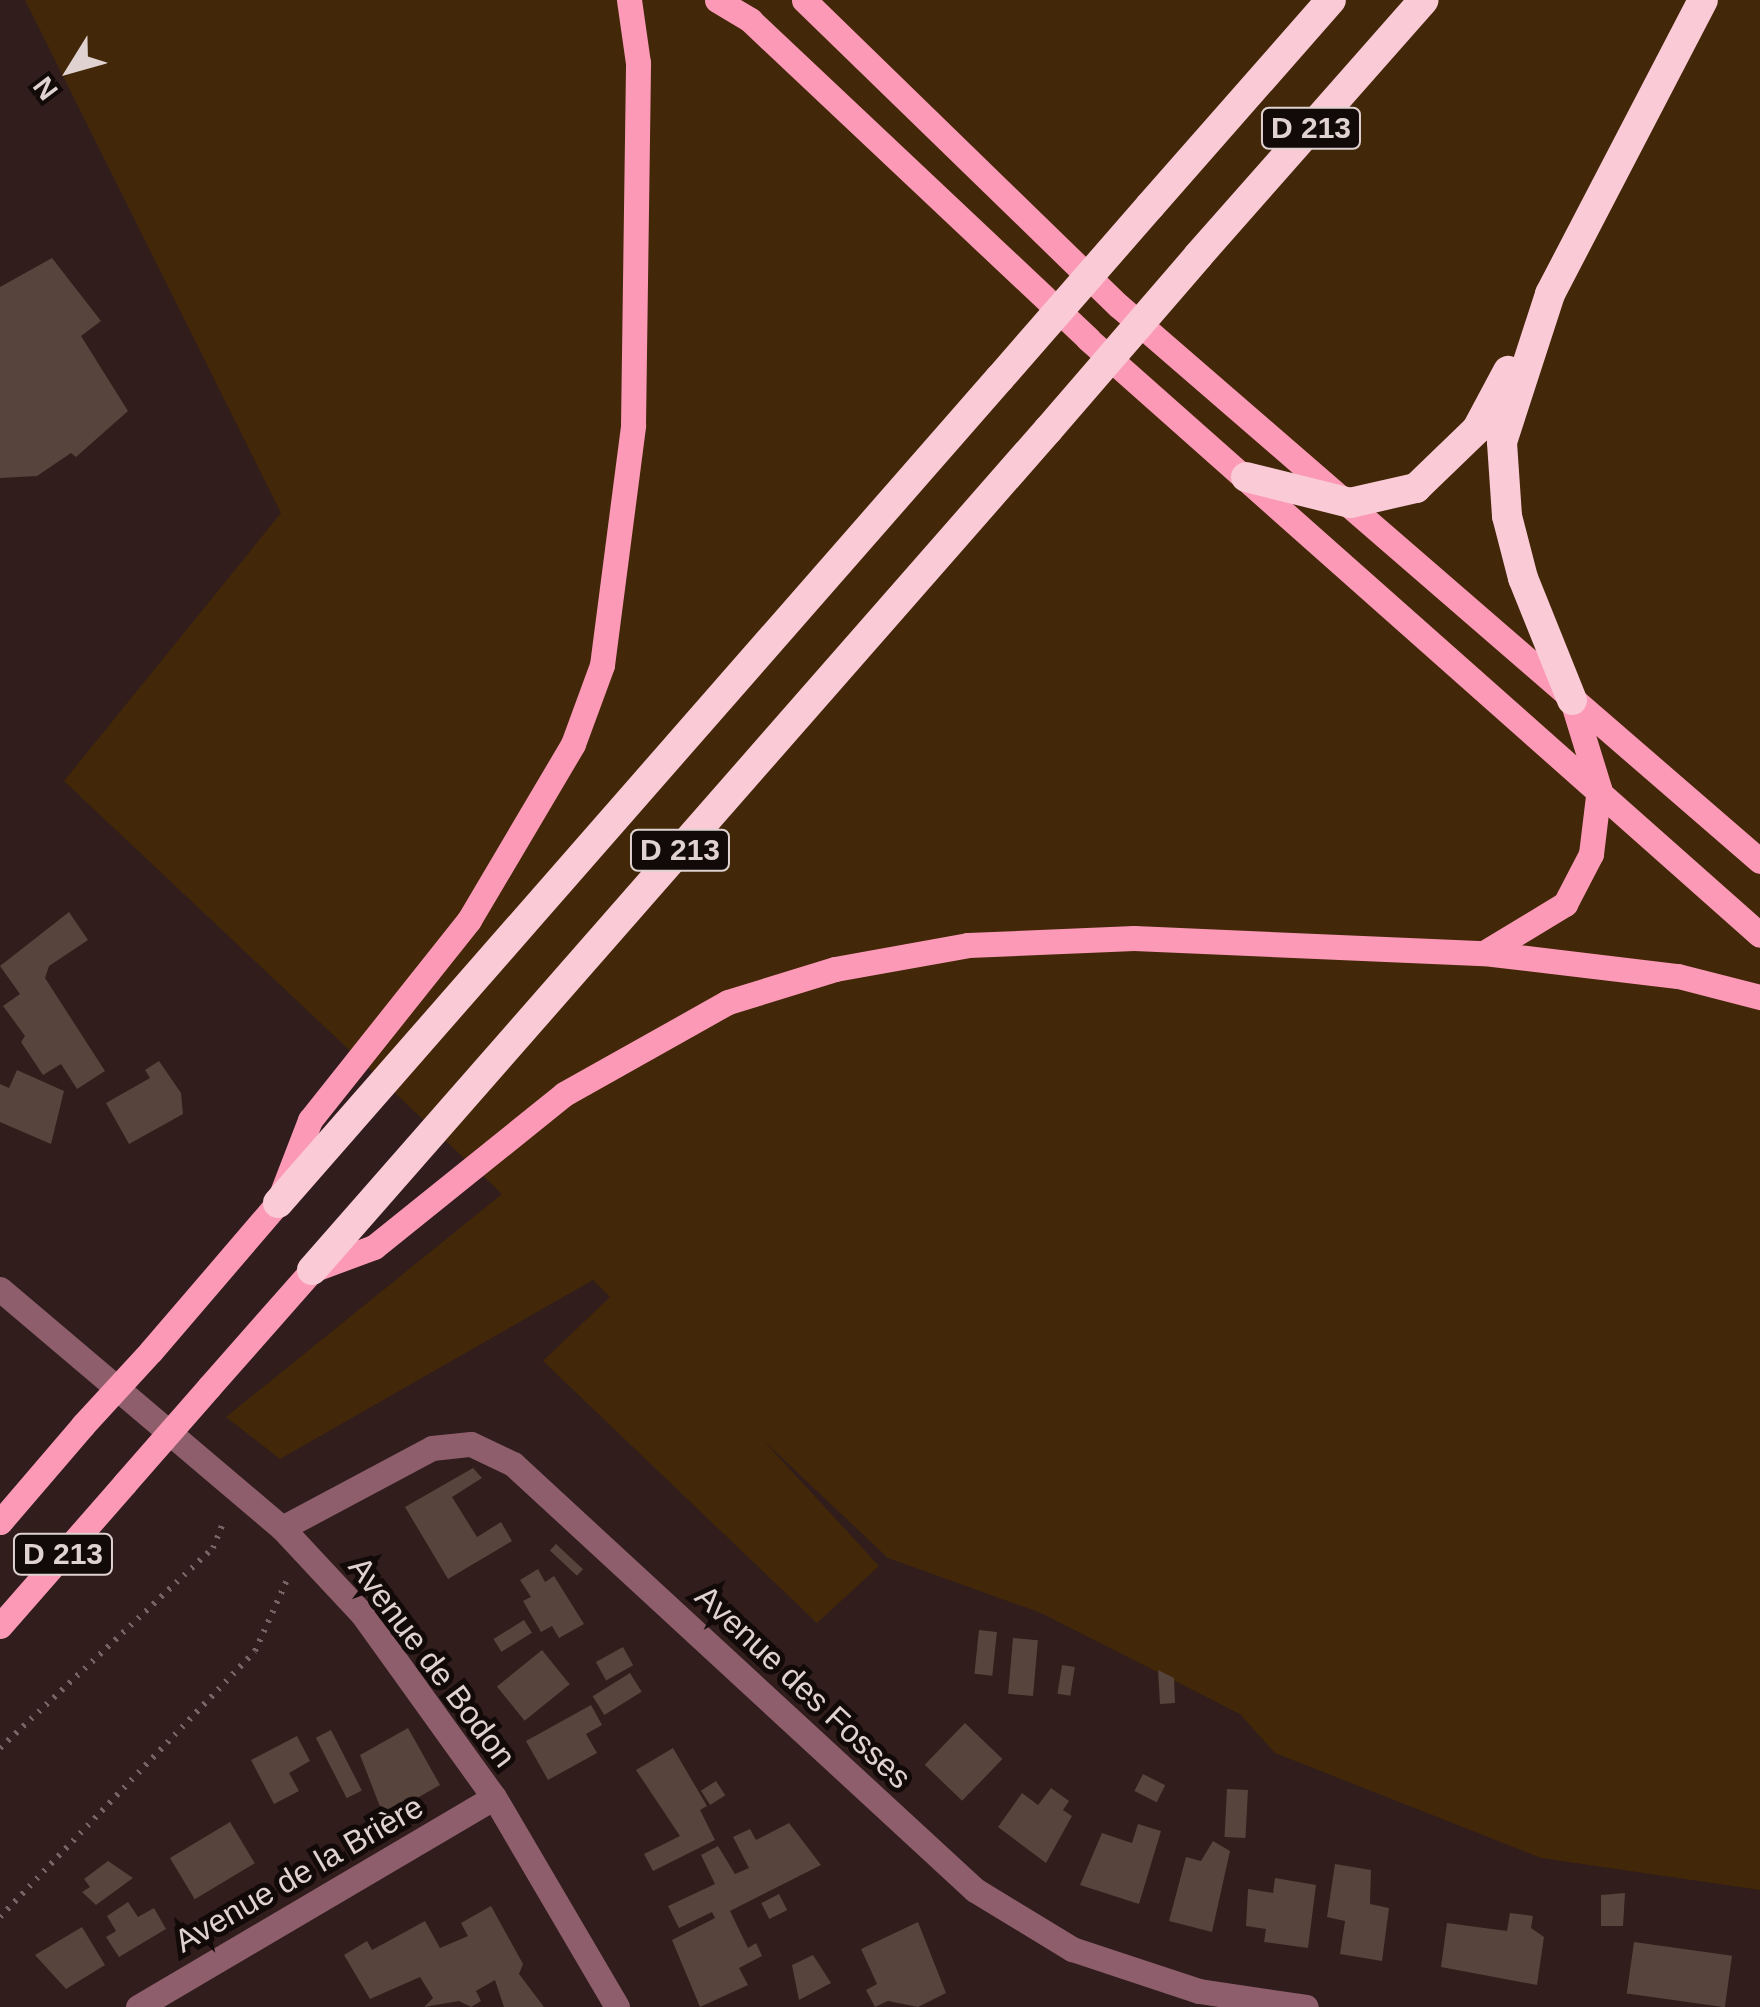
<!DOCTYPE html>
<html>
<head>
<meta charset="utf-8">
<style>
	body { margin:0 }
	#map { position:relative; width:1760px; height:2007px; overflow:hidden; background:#301d1c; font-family:Arial,sans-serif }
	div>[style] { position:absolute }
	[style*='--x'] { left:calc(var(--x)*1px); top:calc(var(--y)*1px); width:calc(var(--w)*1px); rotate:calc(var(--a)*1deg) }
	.green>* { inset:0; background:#422708 }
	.building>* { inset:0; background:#57443c; transform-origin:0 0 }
	.path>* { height:6px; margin-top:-3px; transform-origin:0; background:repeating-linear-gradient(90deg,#756463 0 2.5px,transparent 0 10.5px) }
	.minor>* { height:25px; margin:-12.5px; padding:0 12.5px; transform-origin:12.5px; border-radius:12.5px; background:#8e5e6c }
	.major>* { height:25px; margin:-12.5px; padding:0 12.5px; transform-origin:12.5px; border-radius:12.5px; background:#fb99b6 }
	.highway>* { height:30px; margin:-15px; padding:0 15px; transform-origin:15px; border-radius:15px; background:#fbcad7 }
	.major-bridge>* { height:25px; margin:-12.5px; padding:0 12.5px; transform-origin:12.5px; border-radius:12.5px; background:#fb99b6 }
	.highway-bridge>* { height:30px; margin:-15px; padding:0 15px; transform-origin:15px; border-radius:15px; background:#fbcad7 }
	span { translate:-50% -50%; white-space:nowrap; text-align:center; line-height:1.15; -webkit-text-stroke:10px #120909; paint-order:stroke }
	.shield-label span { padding:2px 8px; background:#120909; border:2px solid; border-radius:8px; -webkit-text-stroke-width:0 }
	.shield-label { font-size:30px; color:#e0d2d1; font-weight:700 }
	.street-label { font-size:32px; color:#e0d2d1 }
	.north { position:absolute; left:20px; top:20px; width:100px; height:100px; -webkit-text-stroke:8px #120909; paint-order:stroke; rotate:233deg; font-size:28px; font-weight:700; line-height:40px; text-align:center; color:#e0d2d1 }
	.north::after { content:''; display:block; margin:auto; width:35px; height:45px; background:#e0d2d1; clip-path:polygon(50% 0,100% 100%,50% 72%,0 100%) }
</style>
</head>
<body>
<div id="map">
	<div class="green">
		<i style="clip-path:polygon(25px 0,1760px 0,1760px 1890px,1541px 1858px,1275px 1753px,1240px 1714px,1041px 1613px,888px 1558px,763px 1440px,879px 1566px,817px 1623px,543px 1361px,610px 1297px,593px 1280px,280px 1459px,226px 1417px,502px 1194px,64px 781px,281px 513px)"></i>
	</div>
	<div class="building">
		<i style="clip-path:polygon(52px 258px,101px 321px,81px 336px,128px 411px,76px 457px,71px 453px,37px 476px,0 478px,0 287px)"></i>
		<i style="clip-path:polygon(69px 912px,88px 940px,49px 966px,45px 978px,105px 1071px,77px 1089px,61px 1064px,43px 1075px,21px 1042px,25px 1036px,3px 1006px,20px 994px,0 966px)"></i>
		<i style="clip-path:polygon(159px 1061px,181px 1093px,183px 1114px,129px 1144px,106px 1103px,150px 1078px,145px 1070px)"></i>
		<i style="clip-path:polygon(17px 1070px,64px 1091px,51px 1144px,0 1122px,0 1084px,9px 1088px)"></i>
		<i style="clip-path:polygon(473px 1468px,482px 1478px,452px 1497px,477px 1537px,501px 1522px,512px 1541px,448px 1579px,405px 1507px)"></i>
		<i style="left:556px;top:1544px;width:37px;height:9px;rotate:43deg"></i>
		<i style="clip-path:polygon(538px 1569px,545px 1582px,554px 1576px,584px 1624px,559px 1638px,552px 1626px,541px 1632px,523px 1601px,531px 1597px,520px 1580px)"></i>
		<i style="left:524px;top:1620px;width:15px;height:36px;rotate:58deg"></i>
		<i style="left:979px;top:1630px;width:18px;height:44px;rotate:6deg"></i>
		<i style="left:1013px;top:1638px;width:25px;height:56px;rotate:5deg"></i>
		<i style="left:623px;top:1647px;width:21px;height:31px;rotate:61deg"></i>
		<i style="left:542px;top:1650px;width:44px;height:58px;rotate:51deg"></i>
		<i style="left:1062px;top:1665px;width:13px;height:29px;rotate:9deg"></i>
		<i style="clip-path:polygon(1158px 1670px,1174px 1678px,1175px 1703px,1160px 1704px)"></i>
		<i style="left:630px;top:1673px;width:22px;height:44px;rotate:58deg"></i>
		<i style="clip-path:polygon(591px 1705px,602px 1725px,586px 1734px,597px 1753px,548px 1780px,526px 1741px)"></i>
		<i style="left:965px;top:1723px;width:52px;height:58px;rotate:44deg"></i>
		<i style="clip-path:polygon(408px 1728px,440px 1785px,384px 1817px,360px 1755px)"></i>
		<i style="left:331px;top:1730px;width:68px;height:17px;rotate:63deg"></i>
		<i style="clip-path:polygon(297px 1736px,310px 1761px,289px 1773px,299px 1791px,274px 1804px,251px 1760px)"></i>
		<i style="clip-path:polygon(673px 1748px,707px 1806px,700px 1810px,715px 1840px,653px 1871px,644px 1854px,680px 1836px,636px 1770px)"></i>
		<i style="left:1143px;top:1774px;width:25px;height:19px;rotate:27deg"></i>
		<i style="left:716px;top:1781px;width:17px;height:18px;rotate:57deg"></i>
		<i style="clip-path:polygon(1051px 1788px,1069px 1801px,1063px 1810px,1072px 1816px,1046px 1863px,998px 1827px,1022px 1793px,1038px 1805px)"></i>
		<i style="left:1227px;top:1789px;width:21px;height:48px;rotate:3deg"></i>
		<i style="left:230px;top:1822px;width:48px;height:70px;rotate:59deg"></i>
		<i style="clip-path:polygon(789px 1823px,821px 1865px,730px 1911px,748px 1948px,756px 1943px,762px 1956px,739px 1968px,748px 1985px,700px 2007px,672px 1940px,715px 1918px,712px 1912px,679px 1928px,668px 1906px,715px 1884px,701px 1855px,718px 1846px,735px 1874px,749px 1868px,733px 1837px,750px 1829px,756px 1840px)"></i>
		<i style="clip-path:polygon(1138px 1824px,1161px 1831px,1139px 1904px,1080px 1885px,1102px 1833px,1132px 1843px)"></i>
		<i style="clip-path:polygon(1213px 1841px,1230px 1851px,1212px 1932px,1169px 1921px,1186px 1857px,1201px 1861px)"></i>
		<i style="clip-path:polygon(108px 1861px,133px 1878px,96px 1905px,82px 1892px,90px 1887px,84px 1879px)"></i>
		<i style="clip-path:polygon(1335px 1864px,1371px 1870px,1370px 1904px,1389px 1908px,1382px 1961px,1340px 1954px,1345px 1921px,1327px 1917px)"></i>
		<i style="clip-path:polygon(1275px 1878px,1316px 1885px,1308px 1948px,1264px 1942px,1266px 1929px,1246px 1926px,1248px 1889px,1273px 1893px)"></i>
		<i style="clip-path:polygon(1625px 1893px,1623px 1926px,1601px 1926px,1601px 1895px)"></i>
		<i style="left:779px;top:1894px;width:18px;height:20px;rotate:63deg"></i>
		<i style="clip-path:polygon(128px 1902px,138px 1917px,154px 1908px,166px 1929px,119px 1957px,106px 1937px,116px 1931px,107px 1916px)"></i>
		<i style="clip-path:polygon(491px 1906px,523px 1964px,519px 1974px,544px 2007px,504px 2007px,495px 1980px,476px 1991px,481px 2001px,471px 2007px,459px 2001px,424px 2007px,433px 1998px,420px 1977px,370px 1999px,344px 1955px,367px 1941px,372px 1950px,425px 1921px,440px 1948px,468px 1936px,461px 1923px)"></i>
		<i style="clip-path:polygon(1510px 1913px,1533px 1916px,1531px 1928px,1544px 1937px,1537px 1985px,1441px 1967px,1447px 1923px,1507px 1931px)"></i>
		<i style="clip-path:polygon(918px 1922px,946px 1993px,918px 2007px,888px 2001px,875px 2007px,866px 1990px,877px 1984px,861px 1949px)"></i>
		<i style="clip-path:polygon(82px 1927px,105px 1965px,66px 1989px,35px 1955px)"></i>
		<i style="left:1634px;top:1942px;width:99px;height:52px;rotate:8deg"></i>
		<i style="clip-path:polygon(813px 1955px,831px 1983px,799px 2000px,792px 1965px)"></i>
	</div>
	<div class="path">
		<i style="--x:0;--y:1748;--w:292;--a:-43.2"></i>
		<i style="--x:213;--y:1548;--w:31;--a:-68"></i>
		<i style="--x:0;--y:1917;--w:368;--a:-46.2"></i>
		<i style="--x:255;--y:1651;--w:80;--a:-65.7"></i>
	</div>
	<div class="minor">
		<i style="--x:0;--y:1289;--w:370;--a:40.3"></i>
		<i style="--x:282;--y:1528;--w:119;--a:47"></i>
		<i style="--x:363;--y:1615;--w:224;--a:54.3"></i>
		<i style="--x:494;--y:1797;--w:243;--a:59.6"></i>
		<i style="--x:282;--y:1528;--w:170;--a:-28.1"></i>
		<i style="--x:432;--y:1448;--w:39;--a:-6"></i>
		<i style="--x:471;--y:1444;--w:47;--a:25.5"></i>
		<i style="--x:513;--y:1464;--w:628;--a:42.68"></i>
		<i style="--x:975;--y:1890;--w:114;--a:31.3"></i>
		<i style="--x:1072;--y:1949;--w:134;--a:18.3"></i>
		<i style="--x:1199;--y:1991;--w:108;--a:8.5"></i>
		<i style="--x:138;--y:2007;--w:413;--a:-30.5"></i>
	</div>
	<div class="major">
		<i style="--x:717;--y:0;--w:39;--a:31"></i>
		<i style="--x:750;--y:20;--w:465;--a:43.3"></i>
		<i style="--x:1088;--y:339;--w:898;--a:41.57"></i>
		<i style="--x:804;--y:0;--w:439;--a:44.2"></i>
		<i style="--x:1119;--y:306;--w:848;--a:40.89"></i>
		<i style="--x:1484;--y:953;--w:95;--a:-31.2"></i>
		<i style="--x:1565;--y:904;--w:56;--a:-62.5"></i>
		<i style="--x:1591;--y:854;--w:66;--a:-83.1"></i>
		<i style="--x:1599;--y:788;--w:92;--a:-107.1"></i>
		<i style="--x:151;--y:1351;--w:195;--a:-49.4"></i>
		<i style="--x:278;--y:1203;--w:89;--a:-68.9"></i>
		<i style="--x:310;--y:1120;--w:256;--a:-51.5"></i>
		<i style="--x:469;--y:920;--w:204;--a:-59.4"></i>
		<i style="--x:573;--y:744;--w:84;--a:-69.8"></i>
		<i style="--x:602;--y:665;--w:242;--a:-82.6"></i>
		<i style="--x:633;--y:425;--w:362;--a:-89.2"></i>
		<i style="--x:638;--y:63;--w:64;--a:-98.1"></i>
		<i style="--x:209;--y:1387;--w:156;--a:-48.6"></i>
		<i style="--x:312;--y:1270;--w:66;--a:-20.4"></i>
		<i style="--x:374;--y:1247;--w:244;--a:-38.8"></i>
		<i style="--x:564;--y:1094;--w:188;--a:-29.3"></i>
		<i style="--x:728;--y:1002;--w:112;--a:-17.1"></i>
		<i style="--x:835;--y:969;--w:135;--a:-10.2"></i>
		<i style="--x:968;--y:945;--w:166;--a:-2.4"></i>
		<i style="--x:1134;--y:938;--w:350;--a:2.5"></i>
		<i style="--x:1484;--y:953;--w:195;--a:6.8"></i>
		<i style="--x:1678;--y:976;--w:85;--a:14.4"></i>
		<i style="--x:0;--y:1522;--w:128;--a:-49.4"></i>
		<i style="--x:0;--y:1626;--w:190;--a:-48.8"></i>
	</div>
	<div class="highway">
		<i style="--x:1150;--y:206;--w:274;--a:-48.7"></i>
		<i style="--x:1198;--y:256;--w:341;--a:-48.6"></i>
		<i style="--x:1246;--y:477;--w:107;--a:14"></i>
		<i style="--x:1350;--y:503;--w:68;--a:-12.8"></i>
		<i style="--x:1416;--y:488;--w:85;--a:-44"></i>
		<i style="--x:1477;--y:429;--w:66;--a:-61.9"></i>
		<i style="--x:1572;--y:700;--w:131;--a:-111.9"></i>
		<i style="--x:1523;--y:578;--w:64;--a:-104.5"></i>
		<i style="--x:1507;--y:516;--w:74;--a:-93.9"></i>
		<i style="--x:1502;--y:442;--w:156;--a:-72"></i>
		<i style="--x:1550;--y:294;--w:331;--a:-62.5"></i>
		<i style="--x:278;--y:1203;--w:1096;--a:-48.81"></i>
		<i style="--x:312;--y:1270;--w:1117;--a:-48.78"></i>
	</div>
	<div class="major-bridge">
		<i style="--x:83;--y:1425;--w:100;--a:-47.4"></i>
		<i style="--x:125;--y:1483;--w:128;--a:-48.8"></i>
	</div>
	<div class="highway-bridge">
		<i style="--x:1000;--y:378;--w:228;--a:-48.9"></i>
		<i style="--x:1048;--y:430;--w:230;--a:-49.2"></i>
	</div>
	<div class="shield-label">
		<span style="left:1311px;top:128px">D 213</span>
		<span style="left:680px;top:850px">D 213</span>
		<span style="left:63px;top:1554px">D 213</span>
	</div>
	<div class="street-label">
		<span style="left:432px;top:1662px;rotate:53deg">Avenue de Bodon</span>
		<span style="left:803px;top:1687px;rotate:43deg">Avenue des Fosses</span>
		<span style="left:299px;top:1874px;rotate:-30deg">Avenue de la Brière</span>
	</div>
	<div class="north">N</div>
</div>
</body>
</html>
